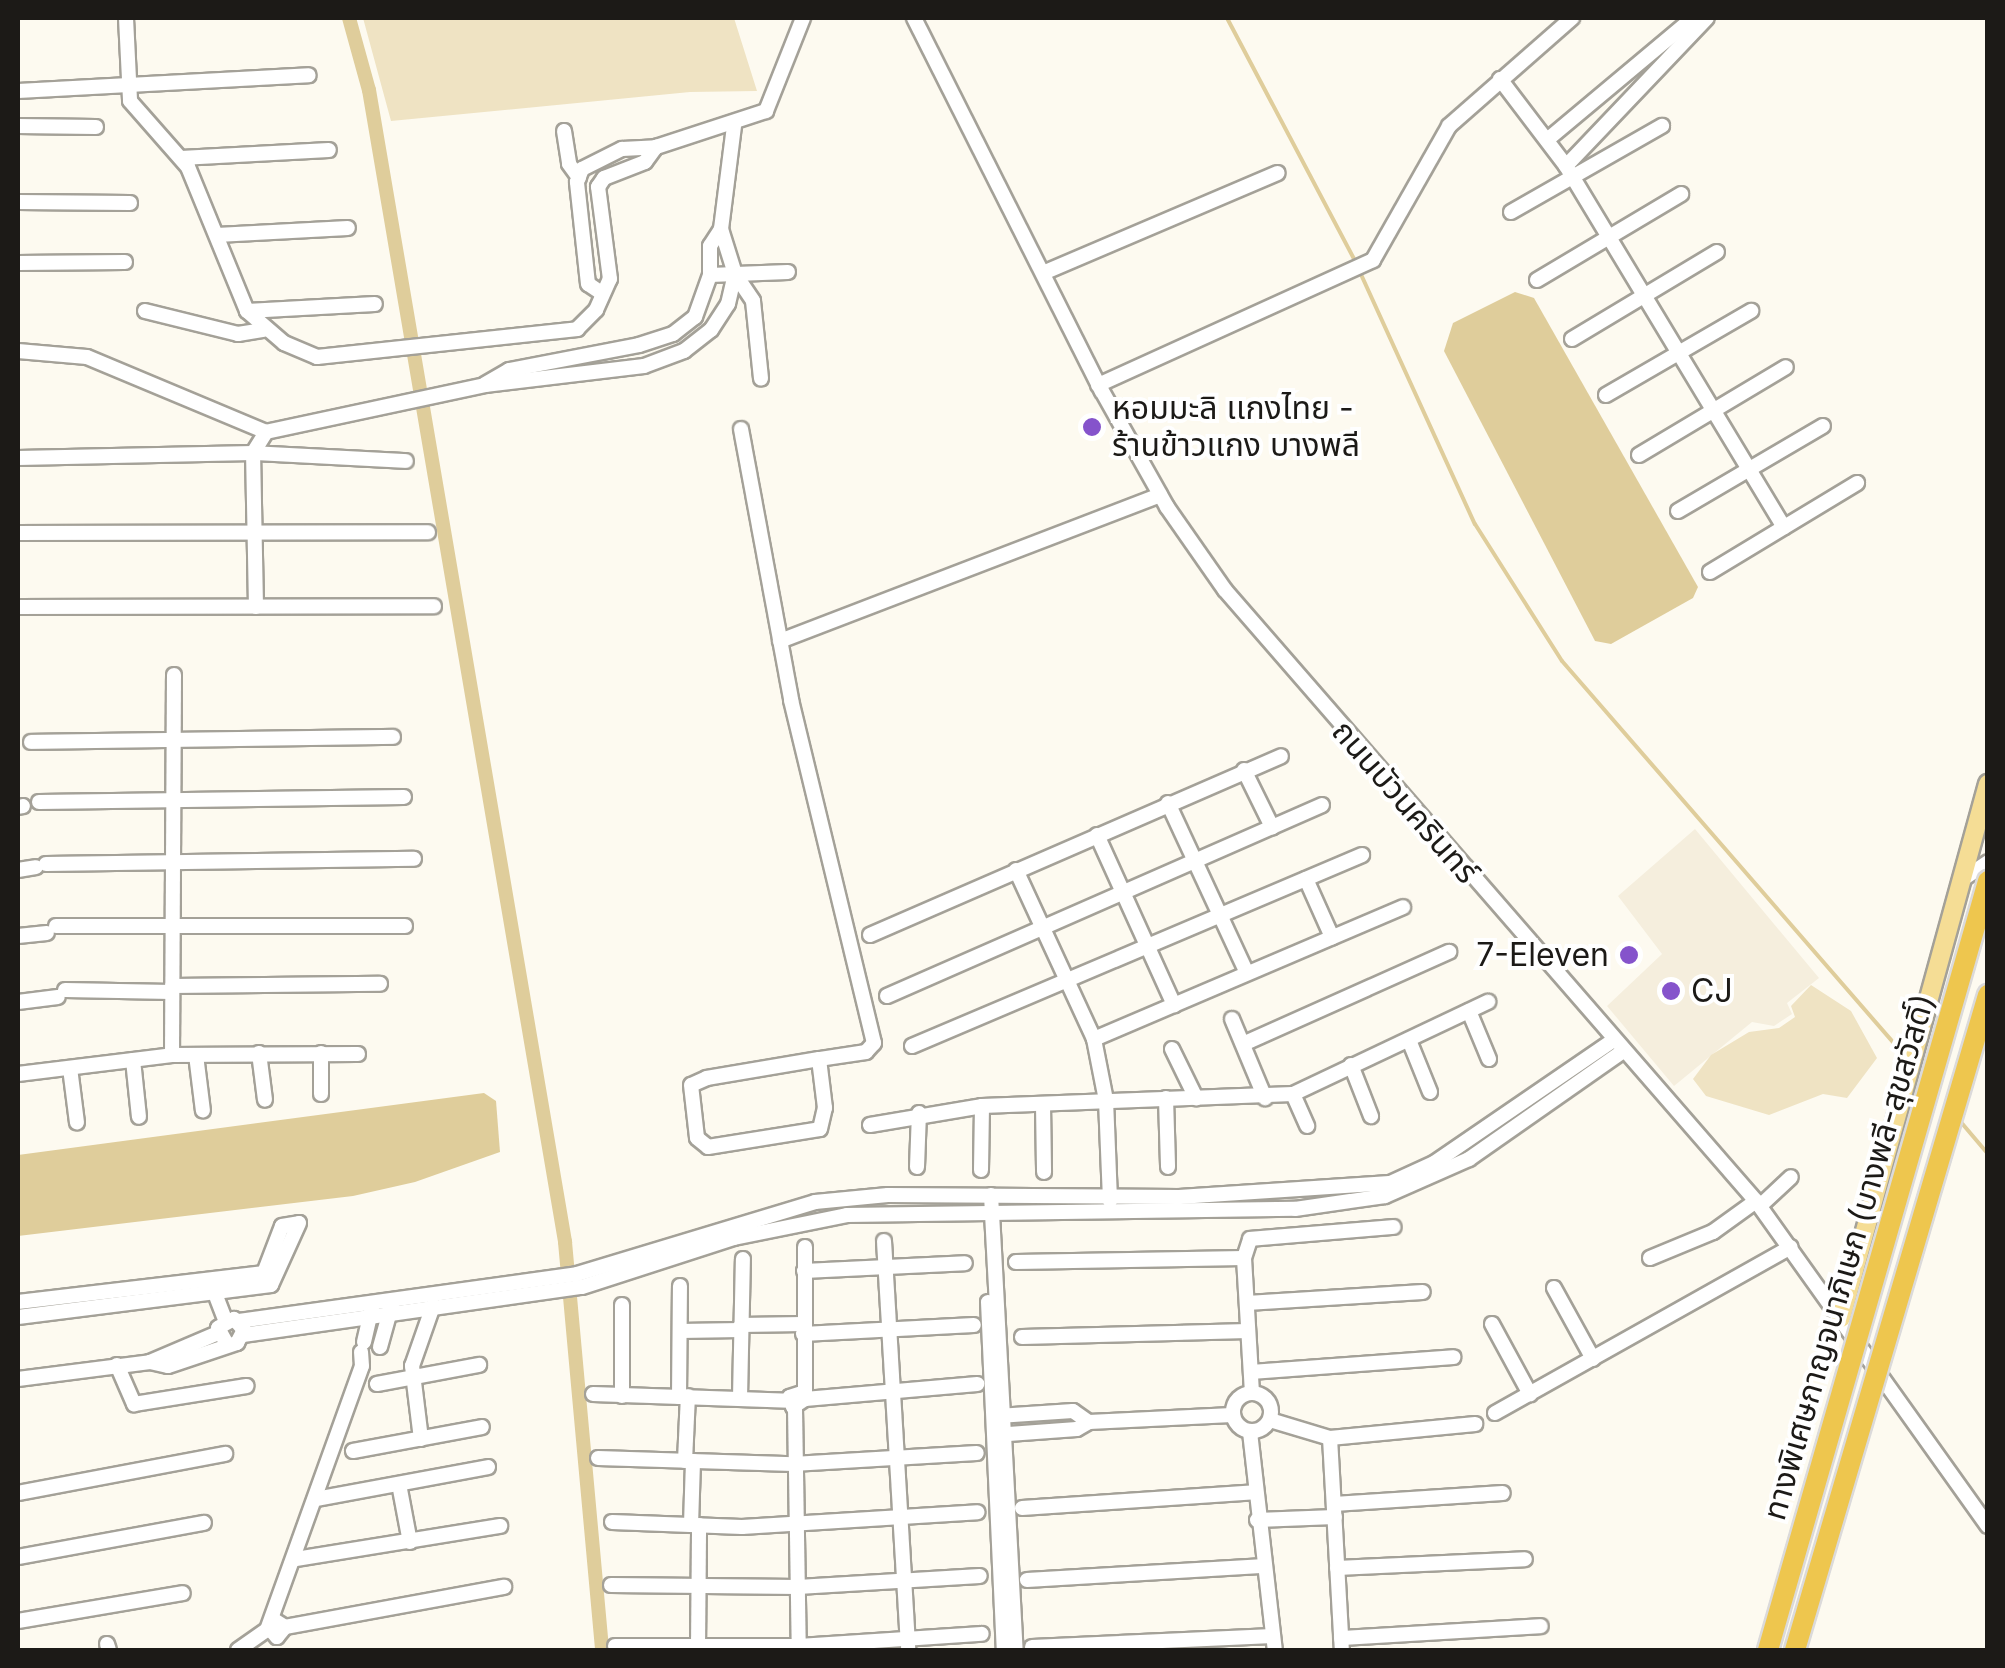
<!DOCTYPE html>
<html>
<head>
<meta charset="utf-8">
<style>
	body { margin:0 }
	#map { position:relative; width:2005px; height:1668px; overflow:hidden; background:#fdfaf0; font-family:Inter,"Noto Sans Thai",sans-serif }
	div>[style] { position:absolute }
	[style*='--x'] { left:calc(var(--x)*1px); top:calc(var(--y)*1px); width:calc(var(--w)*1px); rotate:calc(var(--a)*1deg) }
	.built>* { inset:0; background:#f5eedd }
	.green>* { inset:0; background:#efe3c3 }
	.water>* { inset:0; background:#dfcd9b }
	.stream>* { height:4px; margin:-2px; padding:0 2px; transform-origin:2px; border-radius:2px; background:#dfcd9b }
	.canal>* { height:14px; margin:-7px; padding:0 7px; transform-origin:7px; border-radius:7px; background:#dfcd9b }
	.roads { filter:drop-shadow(2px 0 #a4a198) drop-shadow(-2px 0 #a4a198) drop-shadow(0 2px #a4a198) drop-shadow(0 -2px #a4a198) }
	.minor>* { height:14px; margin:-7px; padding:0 7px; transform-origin:7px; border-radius:7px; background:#fff }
	.minor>.ring { margin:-7px; padding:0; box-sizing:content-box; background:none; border:14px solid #fff; border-radius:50% }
	.major>* { height:18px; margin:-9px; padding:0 9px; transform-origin:9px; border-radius:9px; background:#f5dd95 }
	.bridges { filter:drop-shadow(2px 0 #dbdada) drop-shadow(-2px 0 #dbdada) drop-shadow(0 2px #dbdada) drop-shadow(0 -2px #dbdada) }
	.highway-bridge>* { height:20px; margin:-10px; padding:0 10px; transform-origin:10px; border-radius:10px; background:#eec64e }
	.dots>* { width:28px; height:28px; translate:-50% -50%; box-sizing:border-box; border:5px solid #fff; border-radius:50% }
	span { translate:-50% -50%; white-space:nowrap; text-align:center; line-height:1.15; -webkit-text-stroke:8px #fff; paint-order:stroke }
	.poi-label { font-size:32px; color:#1c1a17 }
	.left { translate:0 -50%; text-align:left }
	.right { translate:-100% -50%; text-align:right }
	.street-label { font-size:32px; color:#1c1a17 }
	.frame { position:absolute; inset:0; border:20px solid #1c1a17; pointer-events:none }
</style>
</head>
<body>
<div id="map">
	<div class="built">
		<i style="clip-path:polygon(1695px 829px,1819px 978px,1787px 1003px,1792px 1014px,1774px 1026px,1752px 1022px,1674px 1086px,1607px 1006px,1662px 954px,1618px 896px)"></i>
	</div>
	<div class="green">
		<i style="clip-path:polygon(363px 18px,734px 18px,757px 91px,690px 92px,391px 121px)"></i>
		<i style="clip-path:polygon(1811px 985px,1851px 1011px,1877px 1058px,1847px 1098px,1823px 1094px,1769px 1115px,1706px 1096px,1693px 1079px,1711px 1055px,1749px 1032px,1779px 1028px,1795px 1017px,1791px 1006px)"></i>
	</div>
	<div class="water">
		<i style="clip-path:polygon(1515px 292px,1534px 298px,1698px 587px,1693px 598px,1611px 644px,1595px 641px,1444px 351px,1453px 323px)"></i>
		<i style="clip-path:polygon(484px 1093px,496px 1101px,500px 1152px,415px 1182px,353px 1196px,18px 1236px,18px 1155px)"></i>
	</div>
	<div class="stream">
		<i style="--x:1227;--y:18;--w:275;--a:62.2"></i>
		<i style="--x:1359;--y:270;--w:279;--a:65.5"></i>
		<i style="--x:1475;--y:524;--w:162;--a:57.6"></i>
		<i style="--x:1562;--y:661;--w:523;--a:49.03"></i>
		<i style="--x:1960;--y:1121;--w:43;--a:49.7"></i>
	</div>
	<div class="canal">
		<i style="--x:349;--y:18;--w:75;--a:74.5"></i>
		<i style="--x:369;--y:90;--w:1169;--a:80.34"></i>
		<i style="--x:565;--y:1242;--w:410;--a:84.8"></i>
	</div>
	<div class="roads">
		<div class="minor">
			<i style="--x:126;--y:18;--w:83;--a:87.2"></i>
			<i style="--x:130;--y:101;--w:88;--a:48.7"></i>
			<i style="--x:188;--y:167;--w:156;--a:67.7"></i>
			<i style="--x:247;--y:311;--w:49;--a:40.9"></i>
			<i style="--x:284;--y:343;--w:36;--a:23"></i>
			<i style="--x:317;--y:357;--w:262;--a:-6.1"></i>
			<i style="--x:577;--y:329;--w:27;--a:-45"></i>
			<i style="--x:596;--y:310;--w:34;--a:-66"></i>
			<i style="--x:610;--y:279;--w:93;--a:-97.4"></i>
			<i style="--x:598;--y:187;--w:11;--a:-56"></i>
			<i style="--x:604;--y:178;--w:44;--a:-21.3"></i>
			<i style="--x:645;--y:162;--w:19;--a:-54"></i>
			<i style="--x:914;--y:18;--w:418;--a:63.3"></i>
			<i style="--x:1102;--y:391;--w:133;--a:60.7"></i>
			<i style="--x:1167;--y:507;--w:101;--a:55.1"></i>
			<i style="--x:1225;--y:590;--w:809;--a:49.01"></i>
			<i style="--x:1756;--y:1201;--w:399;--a:54.5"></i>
			<i style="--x:1500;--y:79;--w:109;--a:52.8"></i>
			<i style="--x:1566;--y:166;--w:422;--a:58.9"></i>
			<i style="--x:18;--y:91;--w:291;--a:-3.1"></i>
			<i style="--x:18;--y:126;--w:78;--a:0.7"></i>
			<i style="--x:564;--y:131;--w:33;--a:81"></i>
			<i style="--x:569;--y:164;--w:17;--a:54"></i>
			<i style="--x:1547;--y:140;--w:190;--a:-39.9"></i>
			<i style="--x:181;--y:158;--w:148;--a:-3.1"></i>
			<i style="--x:1566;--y:166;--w:204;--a:-46.4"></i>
			<i style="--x:18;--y:202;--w:112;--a:0.5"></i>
			<i style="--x:1511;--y:212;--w:174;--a:-29.7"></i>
			<i style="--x:217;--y:235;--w:131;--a:-3.1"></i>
			<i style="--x:18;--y:263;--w:107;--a:-0.5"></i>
			<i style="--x:1043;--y:273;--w:255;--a:-23.1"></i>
			<i style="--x:735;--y:274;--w:32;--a:56"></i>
			<i style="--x:753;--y:301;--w:78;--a:84.1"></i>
			<i style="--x:710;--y:275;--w:78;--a:-2.2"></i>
			<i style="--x:1537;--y:280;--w:168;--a:-30.8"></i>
			<i style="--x:600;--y:292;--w:14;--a:-146"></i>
			<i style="--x:588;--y:284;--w:103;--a:-96.2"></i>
			<i style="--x:577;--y:182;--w:14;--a:-69"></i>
			<i style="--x:582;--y:169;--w:45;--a:-26.6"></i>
			<i style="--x:622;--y:149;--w:34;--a:-3"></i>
			<i style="--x:656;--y:147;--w:116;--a:-18.1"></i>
			<i style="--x:766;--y:111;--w:100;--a:-68.3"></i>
			<i style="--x:145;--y:311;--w:96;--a:13.9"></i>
			<i style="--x:238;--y:334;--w:26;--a:-9"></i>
			<i style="--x:247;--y:311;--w:128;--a:-3.1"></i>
			<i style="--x:1572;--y:339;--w:169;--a:-31"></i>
			<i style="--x:18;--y:351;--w:69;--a:5"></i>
			<i style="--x:87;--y:357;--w:194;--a:22.7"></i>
			<i style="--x:485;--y:384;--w:28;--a:-30"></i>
			<i style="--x:509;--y:370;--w:132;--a:-10.9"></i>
			<i style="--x:639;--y:345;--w:36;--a:-18"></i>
			<i style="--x:673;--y:334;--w:28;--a:-38"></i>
			<i style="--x:695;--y:317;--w:45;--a:-70.3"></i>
			<i style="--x:710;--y:275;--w:29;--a:-90"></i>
			<i style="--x:710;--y:246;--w:20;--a:-57"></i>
			<i style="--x:721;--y:229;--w:104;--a:-82.8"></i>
			<i style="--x:1098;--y:385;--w:302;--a:-24.4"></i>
			<i style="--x:1373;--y:260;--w:154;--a:-60.4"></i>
			<i style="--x:1449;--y:126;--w:164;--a:-41.3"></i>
			<i style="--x:1606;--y:395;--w:168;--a:-30.1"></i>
			<i style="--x:741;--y:429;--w:276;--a:79.5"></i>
			<i style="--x:791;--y:700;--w:353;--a:76.4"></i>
			<i style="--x:874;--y:1043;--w:12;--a:132"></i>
			<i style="--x:866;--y:1052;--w:48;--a:171.5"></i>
			<i style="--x:819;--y:1059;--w:114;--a:170.4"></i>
			<i style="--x:707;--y:1078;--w:17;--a:156"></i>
			<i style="--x:691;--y:1085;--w:53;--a:83.5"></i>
			<i style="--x:697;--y:1138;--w:14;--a:39"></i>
			<i style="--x:708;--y:1147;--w:113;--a:-9.1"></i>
			<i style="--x:820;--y:1129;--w:22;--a:-77"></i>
			<i style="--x:825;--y:1108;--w:49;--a:-97"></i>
			<i style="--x:1639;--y:455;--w:171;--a:-30.9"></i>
			<i style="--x:18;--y:458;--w:235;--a:-1.2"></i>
			<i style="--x:253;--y:453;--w:153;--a:3"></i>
			<i style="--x:1678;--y:511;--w:168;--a:-30.4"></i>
			<i style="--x:18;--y:533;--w:410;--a:-0.1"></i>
			<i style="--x:1710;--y:572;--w:172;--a:-31.2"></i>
			<i style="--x:18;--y:607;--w:416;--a:-0.1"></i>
			<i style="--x:256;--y:607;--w:154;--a:-91.1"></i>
			<i style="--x:253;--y:453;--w:25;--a:-58"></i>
			<i style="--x:266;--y:432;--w:224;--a:-12.1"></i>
			<i style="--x:485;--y:385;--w:160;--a:-6.8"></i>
			<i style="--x:644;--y:366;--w:43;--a:-20.6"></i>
			<i style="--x:684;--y:351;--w:34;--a:-38"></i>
			<i style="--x:711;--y:330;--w:31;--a:-57"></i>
			<i style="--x:728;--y:304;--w:31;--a:-77"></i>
			<i style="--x:735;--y:274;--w:47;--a:-107.3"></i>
			<i style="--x:780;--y:641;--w:407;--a:-21"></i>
			<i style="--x:31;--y:742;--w:362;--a:-0.8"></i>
			<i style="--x:1244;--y:770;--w:64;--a:63.8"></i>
			<i style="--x:39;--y:802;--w:365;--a:-0.8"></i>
			<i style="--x:1168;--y:803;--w:187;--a:65.1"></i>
			<i style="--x:18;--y:807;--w:5;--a:-11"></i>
			<i style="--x:1097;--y:835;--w:187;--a:65.6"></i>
			<i style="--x:46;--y:864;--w:368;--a:-0.8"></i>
			<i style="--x:18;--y:870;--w:18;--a:-9"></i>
			<i style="--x:1016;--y:870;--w:186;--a:65.2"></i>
			<i style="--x:1094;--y:1039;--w:62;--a:78.9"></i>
			<i style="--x:1106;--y:1100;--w:101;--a:87.7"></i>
			<i style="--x:1306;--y:879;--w:64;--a:65.9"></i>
			<i style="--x:1963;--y:879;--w:30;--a:-34"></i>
			<i style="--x:56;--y:926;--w:349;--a:0"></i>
			<i style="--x:870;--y:935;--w:448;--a:-23.5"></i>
			<i style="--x:18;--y:936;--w:29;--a:-6"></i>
			<i style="--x:172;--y:986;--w:208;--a:-0.6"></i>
			<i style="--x:65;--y:990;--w:107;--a:1.1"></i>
			<i style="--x:887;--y:996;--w:475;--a:-23.7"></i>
			<i style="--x:18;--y:1002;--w:40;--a:-7.1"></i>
			<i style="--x:1469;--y:1011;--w:52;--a:67.4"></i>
			<i style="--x:1232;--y:1019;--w:86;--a:67.3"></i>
			<i style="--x:1094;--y:1039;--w:336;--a:-23.1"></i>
			<i style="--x:1409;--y:1040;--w:56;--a:68"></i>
			<i style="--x:1243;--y:1044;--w:226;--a:-24.1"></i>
			<i style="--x:912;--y:1046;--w:489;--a:-23"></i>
			<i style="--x:1172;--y:1049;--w:55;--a:63.9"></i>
			<i style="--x:259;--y:1053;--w:47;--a:82.7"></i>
			<i style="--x:321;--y:1053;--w:41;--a:90"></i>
			<i style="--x:172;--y:1055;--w:380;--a:-89.7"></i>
			<i style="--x:196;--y:1055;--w:56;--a:82.9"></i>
			<i style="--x:133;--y:1060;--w:57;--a:84"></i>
			<i style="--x:1351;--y:1065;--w:55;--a:68.6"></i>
			<i style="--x:70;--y:1068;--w:55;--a:82.7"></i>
			<i style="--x:18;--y:1074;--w:155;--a:-7"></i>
			<i style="--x:172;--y:1055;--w:186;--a:-0.3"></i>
			<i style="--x:1293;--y:1094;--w:35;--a:66"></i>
			<i style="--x:1166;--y:1098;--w:69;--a:88.3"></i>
			<i style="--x:1043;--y:1105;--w:67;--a:89.1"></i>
			<i style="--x:870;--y:1125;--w:114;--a:-9.6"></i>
			<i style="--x:982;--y:1106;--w:311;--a:-2.2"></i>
			<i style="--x:1293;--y:1094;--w:216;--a:-25.3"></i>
			<i style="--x:917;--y:1167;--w:54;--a:-87.9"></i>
			<i style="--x:981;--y:1170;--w:64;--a:-89.1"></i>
			<i style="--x:991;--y:1195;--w:456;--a:86.9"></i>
			<i style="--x:1760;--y:1206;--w:42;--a:-43.1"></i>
			<i style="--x:884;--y:1241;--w:410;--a:86.6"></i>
			<i style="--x:1650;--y:1258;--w:68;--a:-22.4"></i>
			<i style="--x:1713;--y:1232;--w:53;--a:-35.8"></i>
			<i style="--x:1016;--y:1262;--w:228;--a:-1"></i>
			<i style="--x:804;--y:1271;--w:161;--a:-2.8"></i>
			<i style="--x:211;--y:1283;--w:40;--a:69"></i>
			<i style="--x:1554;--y:1288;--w:81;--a:61.2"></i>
			<i style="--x:18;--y:1302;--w:248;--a:-6.7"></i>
			<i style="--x:264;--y:1273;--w:50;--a:-69"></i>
			<i style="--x:282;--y:1226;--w:17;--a:-10"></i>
			<i style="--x:299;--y:1223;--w:68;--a:114.3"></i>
			<i style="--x:271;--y:1285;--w:255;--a:172.8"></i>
			<i style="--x:988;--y:1302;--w:348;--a:87.4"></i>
			<i style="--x:1247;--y:1303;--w:176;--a:-3.6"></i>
			<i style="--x:622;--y:1305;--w:91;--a:90"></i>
			<i style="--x:239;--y:1321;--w:341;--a:-7.9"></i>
			<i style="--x:577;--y:1274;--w:249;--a:-16.8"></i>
			<i style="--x:815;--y:1202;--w:73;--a:-5.5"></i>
			<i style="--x:888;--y:1195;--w:291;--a:0.4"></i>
			<i style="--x:1179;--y:1197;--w:211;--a:-3.8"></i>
			<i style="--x:1390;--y:1183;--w:48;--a:-24.4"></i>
			<i style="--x:1434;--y:1163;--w:216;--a:-34.4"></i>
			<i style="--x:1492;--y:1324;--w:80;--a:61.5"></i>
			<i style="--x:741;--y:1325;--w:62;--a:-0.9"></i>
			<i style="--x:680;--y:1331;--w:61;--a:-0.9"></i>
			<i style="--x:803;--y:1334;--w:171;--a:-3"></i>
			<i style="--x:243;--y:1335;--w:342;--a:-8.1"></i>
			<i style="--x:582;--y:1287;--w:160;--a:-17.9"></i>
			<i style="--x:734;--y:1238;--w:115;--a:-11.5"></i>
			<i style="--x:847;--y:1215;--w:448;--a:-0.8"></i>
			<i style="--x:1295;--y:1209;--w:91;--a:-8.2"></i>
			<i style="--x:1385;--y:1196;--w:92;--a:-23.8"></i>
			<i style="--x:1469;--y:1159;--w:187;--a:-35"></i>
			<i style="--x:1022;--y:1337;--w:226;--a:-1.5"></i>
			<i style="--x:364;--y:1342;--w:39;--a:-77"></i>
			<i style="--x:380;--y:1347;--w:45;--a:-74.4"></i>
			<i style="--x:150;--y:1362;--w:74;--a:-23.1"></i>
			<i style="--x:117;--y:1365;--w:43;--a:66.4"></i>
			<i style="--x:134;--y:1404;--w:114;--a:-9.1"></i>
			<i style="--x:1251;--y:1372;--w:203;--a:-4.2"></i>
			<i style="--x:18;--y:1379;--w:133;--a:-7.3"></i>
			<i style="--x:150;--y:1362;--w:18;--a:13"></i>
			<i style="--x:168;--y:1366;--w:73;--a:-18.4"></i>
			<i style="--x:237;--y:1343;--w:15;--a:-62"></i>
			<i style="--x:244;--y:1330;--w:15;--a:-132"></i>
			<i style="--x:234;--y:1319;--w:18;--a:151"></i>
			<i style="--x:218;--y:1328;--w:18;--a:61"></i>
			<i style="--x:377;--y:1384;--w:104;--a:-10.6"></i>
			<i class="ring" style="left:1233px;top:1393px;width:24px;height:24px"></i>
			<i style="--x:802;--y:1393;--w:13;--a:162"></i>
			<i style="--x:790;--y:1397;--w:10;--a:73"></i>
			<i style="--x:793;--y:1407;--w:14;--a:-34"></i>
			<i style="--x:805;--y:1399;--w:152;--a:-90"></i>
			<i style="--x:1252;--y:1393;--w:135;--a:-93.4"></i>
			<i style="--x:1244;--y:1258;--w:20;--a:-72"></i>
			<i style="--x:1250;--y:1239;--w:144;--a:-4.8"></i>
			<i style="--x:593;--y:1394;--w:196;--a:2"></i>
			<i style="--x:679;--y:1397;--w:111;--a:-89.5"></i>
			<i style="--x:740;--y:1398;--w:139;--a:-88.8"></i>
			<i style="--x:805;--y:1399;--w:173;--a:-5"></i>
			<i style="--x:795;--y:1408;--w:242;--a:89.1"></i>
			<i style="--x:1495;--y:1413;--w:339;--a:-29.3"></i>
			<i style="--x:998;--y:1416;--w:75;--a:-3.8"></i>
			<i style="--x:1073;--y:1411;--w:19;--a:35"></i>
			<i style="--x:1270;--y:1420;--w:63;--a:16.7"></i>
			<i style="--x:1330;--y:1438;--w:146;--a:-5.5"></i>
			<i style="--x:1250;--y:1432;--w:219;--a:83.5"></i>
			<i style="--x:995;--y:1435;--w:82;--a:-4.2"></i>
			<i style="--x:1077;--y:1429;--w:14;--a:-30"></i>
			<i style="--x:1089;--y:1422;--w:143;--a:-2.8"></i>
			<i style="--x:1330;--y:1438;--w:212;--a:86.8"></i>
			<i style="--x:421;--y:1439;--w:74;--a:-97"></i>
			<i style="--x:412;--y:1366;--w:64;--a:-70.7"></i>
			<i style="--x:353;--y:1451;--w:131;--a:-10.5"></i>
			<i style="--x:598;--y:1458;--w:195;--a:1.8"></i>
			<i style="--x:793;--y:1464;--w:184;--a:-3.4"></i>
			<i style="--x:685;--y:1461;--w:65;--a:-87.4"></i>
			<i style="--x:399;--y:1484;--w:59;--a:79.3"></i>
			<i style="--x:18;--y:1493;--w:211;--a:-10.7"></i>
			<i style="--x:316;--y:1499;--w:175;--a:-10.5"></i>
			<i style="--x:1334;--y:1504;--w:169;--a:-3.7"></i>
			<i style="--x:1022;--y:1508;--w:233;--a:-3.9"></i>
			<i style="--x:1257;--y:1520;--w:78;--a:-2.2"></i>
			<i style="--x:612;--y:1522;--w:130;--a:2.2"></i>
			<i style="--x:742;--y:1527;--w:236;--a:-3.6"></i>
			<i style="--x:691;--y:1525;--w:64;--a:-88.2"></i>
			<i style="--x:18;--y:1557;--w:189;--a:-10.4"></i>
			<i style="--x:296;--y:1559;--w:207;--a:-9.2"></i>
			<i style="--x:1337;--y:1568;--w:188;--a:-2.7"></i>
			<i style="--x:1027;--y:1580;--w:234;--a:-3.4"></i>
			<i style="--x:611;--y:1585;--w:187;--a:0.6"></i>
			<i style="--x:798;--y:1587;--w:182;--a:-3.5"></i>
			<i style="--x:274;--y:1620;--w:13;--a:32"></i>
			<i style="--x:285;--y:1627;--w:13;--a:129"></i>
			<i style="--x:277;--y:1637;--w:13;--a:-132"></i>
			<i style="--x:268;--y:1627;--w:277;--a:-70.2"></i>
			<i style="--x:362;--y:1366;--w:14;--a:-94"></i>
			<i style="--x:18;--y:1621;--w:167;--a:-9.6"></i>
			<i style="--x:285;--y:1627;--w:223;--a:-10.4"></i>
			<i style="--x:1341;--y:1638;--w:200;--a:-3.4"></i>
			<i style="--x:107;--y:1644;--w:6;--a:72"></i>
			<i style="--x:615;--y:1646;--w:184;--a:0"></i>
			<i style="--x:799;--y:1646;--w:183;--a:-3.8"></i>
			<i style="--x:1032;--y:1647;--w:241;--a:-2.6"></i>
			<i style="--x:698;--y:1648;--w:123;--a:-89.5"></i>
			<i style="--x:238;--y:1650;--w:37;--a:-35"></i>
		</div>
		<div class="major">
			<i style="--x:1841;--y:1318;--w:554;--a:-74.61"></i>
		</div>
	</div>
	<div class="bridges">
		<div class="highway-bridge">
			<i style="--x:1768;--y:1650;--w:800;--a:-74.03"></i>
			<i style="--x:1795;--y:1650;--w:683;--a:-73.58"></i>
		</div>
	</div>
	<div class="dots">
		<i style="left:1092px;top:427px;background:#8553cb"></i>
		<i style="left:1629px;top:955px;background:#8553cb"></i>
		<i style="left:1671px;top:991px;background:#8553cb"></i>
	</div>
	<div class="poi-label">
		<span class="left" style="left:1112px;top:427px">หอมมะลิ เเกงไทย -<br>ร้านข้าวแกง บางพลี</span>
		<span class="right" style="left:1609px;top:955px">7-Eleven</span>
		<span class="left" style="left:1691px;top:991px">CJ</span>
	</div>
	<div class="street-label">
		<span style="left:1405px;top:802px;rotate:49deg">ถนนบัวนครินทร์</span>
		<span style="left:1849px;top:1257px;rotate:-74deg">ทางพิเศษกาญจนาภิเษก (บางพลี-สุขสวัสดิ์)</span>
	</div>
	<div class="frame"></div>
</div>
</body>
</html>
